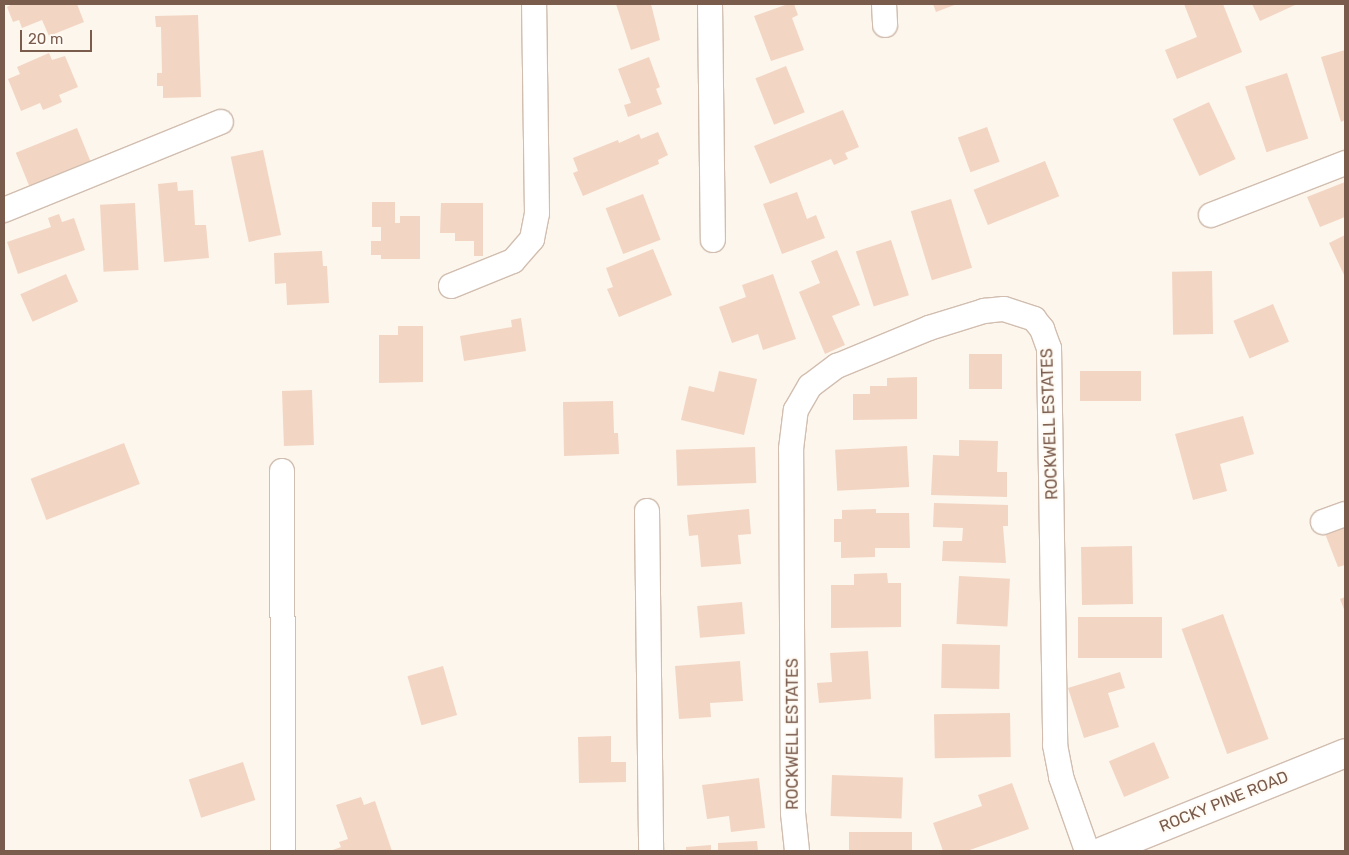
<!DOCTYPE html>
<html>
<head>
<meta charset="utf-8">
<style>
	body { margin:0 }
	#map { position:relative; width:1349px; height:855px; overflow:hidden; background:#fdf6ec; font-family:Rubik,sans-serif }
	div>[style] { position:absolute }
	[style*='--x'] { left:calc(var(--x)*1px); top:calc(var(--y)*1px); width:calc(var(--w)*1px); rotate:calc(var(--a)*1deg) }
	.building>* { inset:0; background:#f3d5c3; transform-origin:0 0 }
	.roads { filter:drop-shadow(1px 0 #d1beb0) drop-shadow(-1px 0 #d1beb0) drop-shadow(0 1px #d1beb0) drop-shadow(0 -1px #d1beb0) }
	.street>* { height:24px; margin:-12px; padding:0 12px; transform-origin:12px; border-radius:12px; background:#fff }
	.secondary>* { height:28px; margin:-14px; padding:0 14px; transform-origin:14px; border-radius:14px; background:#fff }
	span { translate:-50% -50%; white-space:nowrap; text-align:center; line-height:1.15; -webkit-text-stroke:4px #fffaf3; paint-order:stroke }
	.street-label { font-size:16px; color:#7a5c4d }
	.frame { position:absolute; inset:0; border:5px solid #7a5c4d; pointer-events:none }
	.scale { position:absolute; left:20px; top:30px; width:72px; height:22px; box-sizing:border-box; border:2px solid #7a5c4d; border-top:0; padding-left:6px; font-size:15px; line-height:18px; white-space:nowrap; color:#7a5c4d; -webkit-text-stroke:4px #fffaf3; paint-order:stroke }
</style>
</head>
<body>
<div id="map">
	<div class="building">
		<i style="clip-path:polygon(12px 4px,77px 4px,84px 22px,49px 36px,42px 20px,22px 28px,19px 20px,13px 22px,7px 7px)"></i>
		<i style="clip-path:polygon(616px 4px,651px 4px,660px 40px,631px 50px)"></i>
		<i style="clip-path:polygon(788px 4px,794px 4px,798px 15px,792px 18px,804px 50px,771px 61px,754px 16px)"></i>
		<i style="clip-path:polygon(933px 4px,957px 4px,936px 12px)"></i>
		<i style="clip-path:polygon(1184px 4px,1223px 4px,1242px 52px,1177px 79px,1165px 50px,1197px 37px)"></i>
		<i style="clip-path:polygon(1252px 4px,1295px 4px,1295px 5px,1260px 21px)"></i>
		<i style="clip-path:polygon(198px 15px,201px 97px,163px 98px,163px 86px,157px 86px,157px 73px,162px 73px,161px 27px,156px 27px,155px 16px)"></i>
		<i style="clip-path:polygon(1345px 50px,1345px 120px,1341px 122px,1321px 57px)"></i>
		<i style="clip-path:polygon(49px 53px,52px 60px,65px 56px,78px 87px,59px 95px,62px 102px,53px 106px,43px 110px,40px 103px,21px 111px,8px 79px,20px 74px,17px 67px)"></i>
		<i style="clip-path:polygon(649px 57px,660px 87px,656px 89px,662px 104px,628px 117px,624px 105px,631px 103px,618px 69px)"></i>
		<i style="left:786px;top:66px;width:50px;height:33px;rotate:68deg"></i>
		<i style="left:1287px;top:73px;width:69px;height:44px;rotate:72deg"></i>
		<i style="left:1209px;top:102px;width:63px;height:40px;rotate:65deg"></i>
		<i style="clip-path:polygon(843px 110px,859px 147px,845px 153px,848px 159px,834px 165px,831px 159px,770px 184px,754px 146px)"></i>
		<i style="left:987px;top:127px;width:37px;height:31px;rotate:70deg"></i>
		<i style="left:77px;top:128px;width:41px;height:66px;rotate:68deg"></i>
		<i style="clip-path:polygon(658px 132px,668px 155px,658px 160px,659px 164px,583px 196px,573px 173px,578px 171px,573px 158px,618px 140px,619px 143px,639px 134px,641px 139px)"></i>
		<i style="left:263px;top:150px;width:87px;height:33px;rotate:78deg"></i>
		<i style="left:1045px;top:161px;width:38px;height:77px;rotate:68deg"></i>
		<i style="clip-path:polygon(177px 182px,178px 191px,193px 190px,195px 225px,206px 225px,209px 258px,164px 262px,158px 184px)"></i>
		<i style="clip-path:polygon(1345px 182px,1345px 217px,1320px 227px,1307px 197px)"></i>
		<i style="clip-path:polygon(797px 192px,807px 219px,816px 215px,825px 238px,782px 254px,763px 204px)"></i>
		<i style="left:643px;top:194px;width:49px;height:40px;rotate:69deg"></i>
		<i style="left:951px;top:199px;width:72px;height:42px;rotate:73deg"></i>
		<i style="clip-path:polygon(372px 202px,395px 202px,395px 223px,400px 223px,400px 216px,420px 216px,420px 259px,381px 259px,381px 255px,371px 255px,371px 241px,381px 241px,381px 227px,372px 227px)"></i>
		<i style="left:135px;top:203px;width:67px;height:35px;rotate:87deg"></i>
		<i style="clip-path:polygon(441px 203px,483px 203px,483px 256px,474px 256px,474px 241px,455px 241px,455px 233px,440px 233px)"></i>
		<i style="clip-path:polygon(59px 214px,62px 222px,74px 218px,85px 250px,18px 274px,7px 242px,51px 227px,48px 218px)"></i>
		<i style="clip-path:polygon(1345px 235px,1345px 277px,1329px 243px)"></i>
		<i style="left:891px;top:240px;width:58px;height:37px;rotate:72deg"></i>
		<i style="clip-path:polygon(653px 249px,672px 295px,619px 317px,607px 289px,613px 287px,606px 268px)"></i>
		<i style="clip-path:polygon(837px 250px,860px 305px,832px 316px,845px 345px,825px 354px,799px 292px,820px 283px,811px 261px)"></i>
		<i style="clip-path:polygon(322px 251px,323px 266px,327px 266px,329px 303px,287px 305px,286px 283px,275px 284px,274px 253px)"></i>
		<i style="left:1212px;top:271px;width:63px;height:40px;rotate:89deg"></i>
		<i style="left:66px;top:274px;width:30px;height:50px;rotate:66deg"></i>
		<i style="clip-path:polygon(773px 274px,796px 339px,763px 350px,758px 334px,732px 343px,719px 307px,746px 297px,742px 285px)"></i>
		<i style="left:1273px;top:304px;width:41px;height:43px;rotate:67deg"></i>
		<i style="clip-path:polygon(521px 318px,526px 351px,464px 361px,460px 336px,512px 327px,511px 320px)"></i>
		<i style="clip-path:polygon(398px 326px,423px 326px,423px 382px,379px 383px,379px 335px,398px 335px)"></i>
		<i style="left:969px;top:354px;width:33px;height:35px"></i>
		<i style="clip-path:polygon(719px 371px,757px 379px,744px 435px,681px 420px,689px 386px,714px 392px)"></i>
		<i style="left:1141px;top:371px;width:30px;height:61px;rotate:90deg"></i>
		<i style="clip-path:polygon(917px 377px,917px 419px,853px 420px,853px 394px,870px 394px,870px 386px,887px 386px,887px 378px)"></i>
		<i style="left:312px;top:390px;width:55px;height:30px;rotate:88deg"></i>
		<i style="clip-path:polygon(613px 401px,614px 433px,618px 433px,619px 454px,564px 456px,563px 402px)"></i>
		<i style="clip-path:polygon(1243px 416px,1254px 454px,1220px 464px,1227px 491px,1193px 500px,1175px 434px)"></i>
		<i style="clip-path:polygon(959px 440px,998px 441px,997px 472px,1007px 472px,1007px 497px,931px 495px,933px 455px,959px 456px)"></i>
		<i style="left:124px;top:443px;width:44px;height:100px;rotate:69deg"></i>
		<i style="left:907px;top:446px;width:41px;height:72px;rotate:87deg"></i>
		<i style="left:755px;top:447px;width:36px;height:79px;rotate:88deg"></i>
		<i style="clip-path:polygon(934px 503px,1008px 505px,1008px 526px,1003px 526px,1006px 563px,942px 561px,943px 541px,962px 541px,963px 528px,933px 527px)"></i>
		<i style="clip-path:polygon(749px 509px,751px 534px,738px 535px,741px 564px,701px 567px,698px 535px,689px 536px,687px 515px)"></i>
		<i style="clip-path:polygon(876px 509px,876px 513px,909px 513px,910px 548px,875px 548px,875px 557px,841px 558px,841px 542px,834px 542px,834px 519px,842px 519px,842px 510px)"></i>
		<i style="clip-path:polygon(1345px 523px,1345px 565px,1338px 567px,1324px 531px)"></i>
		<i style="left:1132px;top:546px;width:58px;height:51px;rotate:89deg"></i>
		<i style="clip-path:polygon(887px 573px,888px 583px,901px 583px,901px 627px,831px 628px,831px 585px,854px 585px,854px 574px)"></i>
		<i style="left:959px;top:576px;width:51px;height:48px;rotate:3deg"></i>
		<i style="clip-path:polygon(1345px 597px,1345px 612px,1340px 599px)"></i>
		<i style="left:742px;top:602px;width:32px;height:45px;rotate:85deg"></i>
		<i style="left:1223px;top:614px;width:133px;height:44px;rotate:70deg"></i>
		<i style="left:1078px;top:617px;width:84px;height:41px"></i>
		<i style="left:942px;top:644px;width:58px;height:44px;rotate:1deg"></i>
		<i style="clip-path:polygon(868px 651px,871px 699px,819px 703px,817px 683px,832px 682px,830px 653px)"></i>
		<i style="clip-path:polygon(740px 661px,743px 701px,710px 703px,711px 717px,679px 719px,675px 666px)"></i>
		<i style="left:443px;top:666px;width:51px;height:37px;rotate:74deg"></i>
		<i style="clip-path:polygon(1120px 672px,1125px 688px,1108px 693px,1119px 727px,1084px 738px,1068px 688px)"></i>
		<i style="left:1010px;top:713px;width:44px;height:76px;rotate:89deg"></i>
		<i style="clip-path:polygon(611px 736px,611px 762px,626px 762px,626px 782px,579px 783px,578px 737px)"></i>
		<i style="left:1154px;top:742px;width:39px;height:49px;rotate:67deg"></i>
		<i style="left:243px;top:762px;width:40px;height:57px;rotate:72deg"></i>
		<i style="left:832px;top:775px;width:71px;height:41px;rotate:2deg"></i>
		<i style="clip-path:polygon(759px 778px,765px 828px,731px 832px,729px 816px,707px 819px,702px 785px)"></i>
		<i style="clip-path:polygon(1012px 783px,1029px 829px,967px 851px,943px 851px,933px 823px,982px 806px,978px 795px)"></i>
		<i style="clip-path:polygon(361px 797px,364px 805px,375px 801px,392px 851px,330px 851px,341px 847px,339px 842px,348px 839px,336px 805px)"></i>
		<i style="left:849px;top:832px;width:63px;height:19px"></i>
		<i style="clip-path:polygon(757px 841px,758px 851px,718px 851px,718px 843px)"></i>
		<i style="clip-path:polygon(711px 845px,711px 851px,686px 851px,686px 847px)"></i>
	</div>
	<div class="roads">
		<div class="street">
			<i style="--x:710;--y:4;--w:236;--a:89.3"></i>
			<i style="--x:884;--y:4;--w:21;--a:87"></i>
			<i style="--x:4;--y:210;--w:234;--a:-22.1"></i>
			<i style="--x:1211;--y:215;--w:144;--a:-21.2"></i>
			<i style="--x:451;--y:286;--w:67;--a:-22"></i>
			<i style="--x:513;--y:261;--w:29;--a:-49"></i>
			<i style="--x:532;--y:239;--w:26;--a:-79"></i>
			<i style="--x:537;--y:213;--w:209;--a:-90.8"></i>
			<i style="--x:282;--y:471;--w:380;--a:89.8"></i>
			<i style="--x:647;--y:511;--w:340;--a:89.3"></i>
			<i style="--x:1323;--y:522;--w:23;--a:-20"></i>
			<i style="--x:797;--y:851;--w:38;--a:-96"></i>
			<i style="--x:793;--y:813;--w:364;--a:-90.3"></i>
			<i style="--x:791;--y:449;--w:39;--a:-83"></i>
			<i style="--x:796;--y:410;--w:28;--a:-60"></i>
			<i style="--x:810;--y:386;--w:34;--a:-37"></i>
			<i style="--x:837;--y:366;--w:100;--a:-22.4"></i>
			<i style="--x:929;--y:328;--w:58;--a:-17.2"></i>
			<i style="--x:984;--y:311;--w:20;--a:-6"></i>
			<i style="--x:1004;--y:309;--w:32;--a:18"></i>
			<i style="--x:1034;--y:319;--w:13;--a:51"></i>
			<i style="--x:1042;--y:329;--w:20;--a:70"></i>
			<i style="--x:1049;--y:348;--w:397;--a:89.1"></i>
			<i style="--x:1055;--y:745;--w:33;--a:79"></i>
			<i style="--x:1061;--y:777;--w:78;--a:70.6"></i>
		</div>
		<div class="secondary">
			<i style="--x:1103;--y:851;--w:261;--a:-22"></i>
		</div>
	</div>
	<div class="street-label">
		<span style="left:1050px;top:424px;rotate:-92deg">ROCKWELL ESTATES</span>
		<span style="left:793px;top:734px;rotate:-90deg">ROCKWELL ESTATES</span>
		<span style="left:1224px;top:802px;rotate:-22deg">ROCKY PINE ROAD</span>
	</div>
	<div class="frame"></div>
	<div class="scale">20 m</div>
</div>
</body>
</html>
